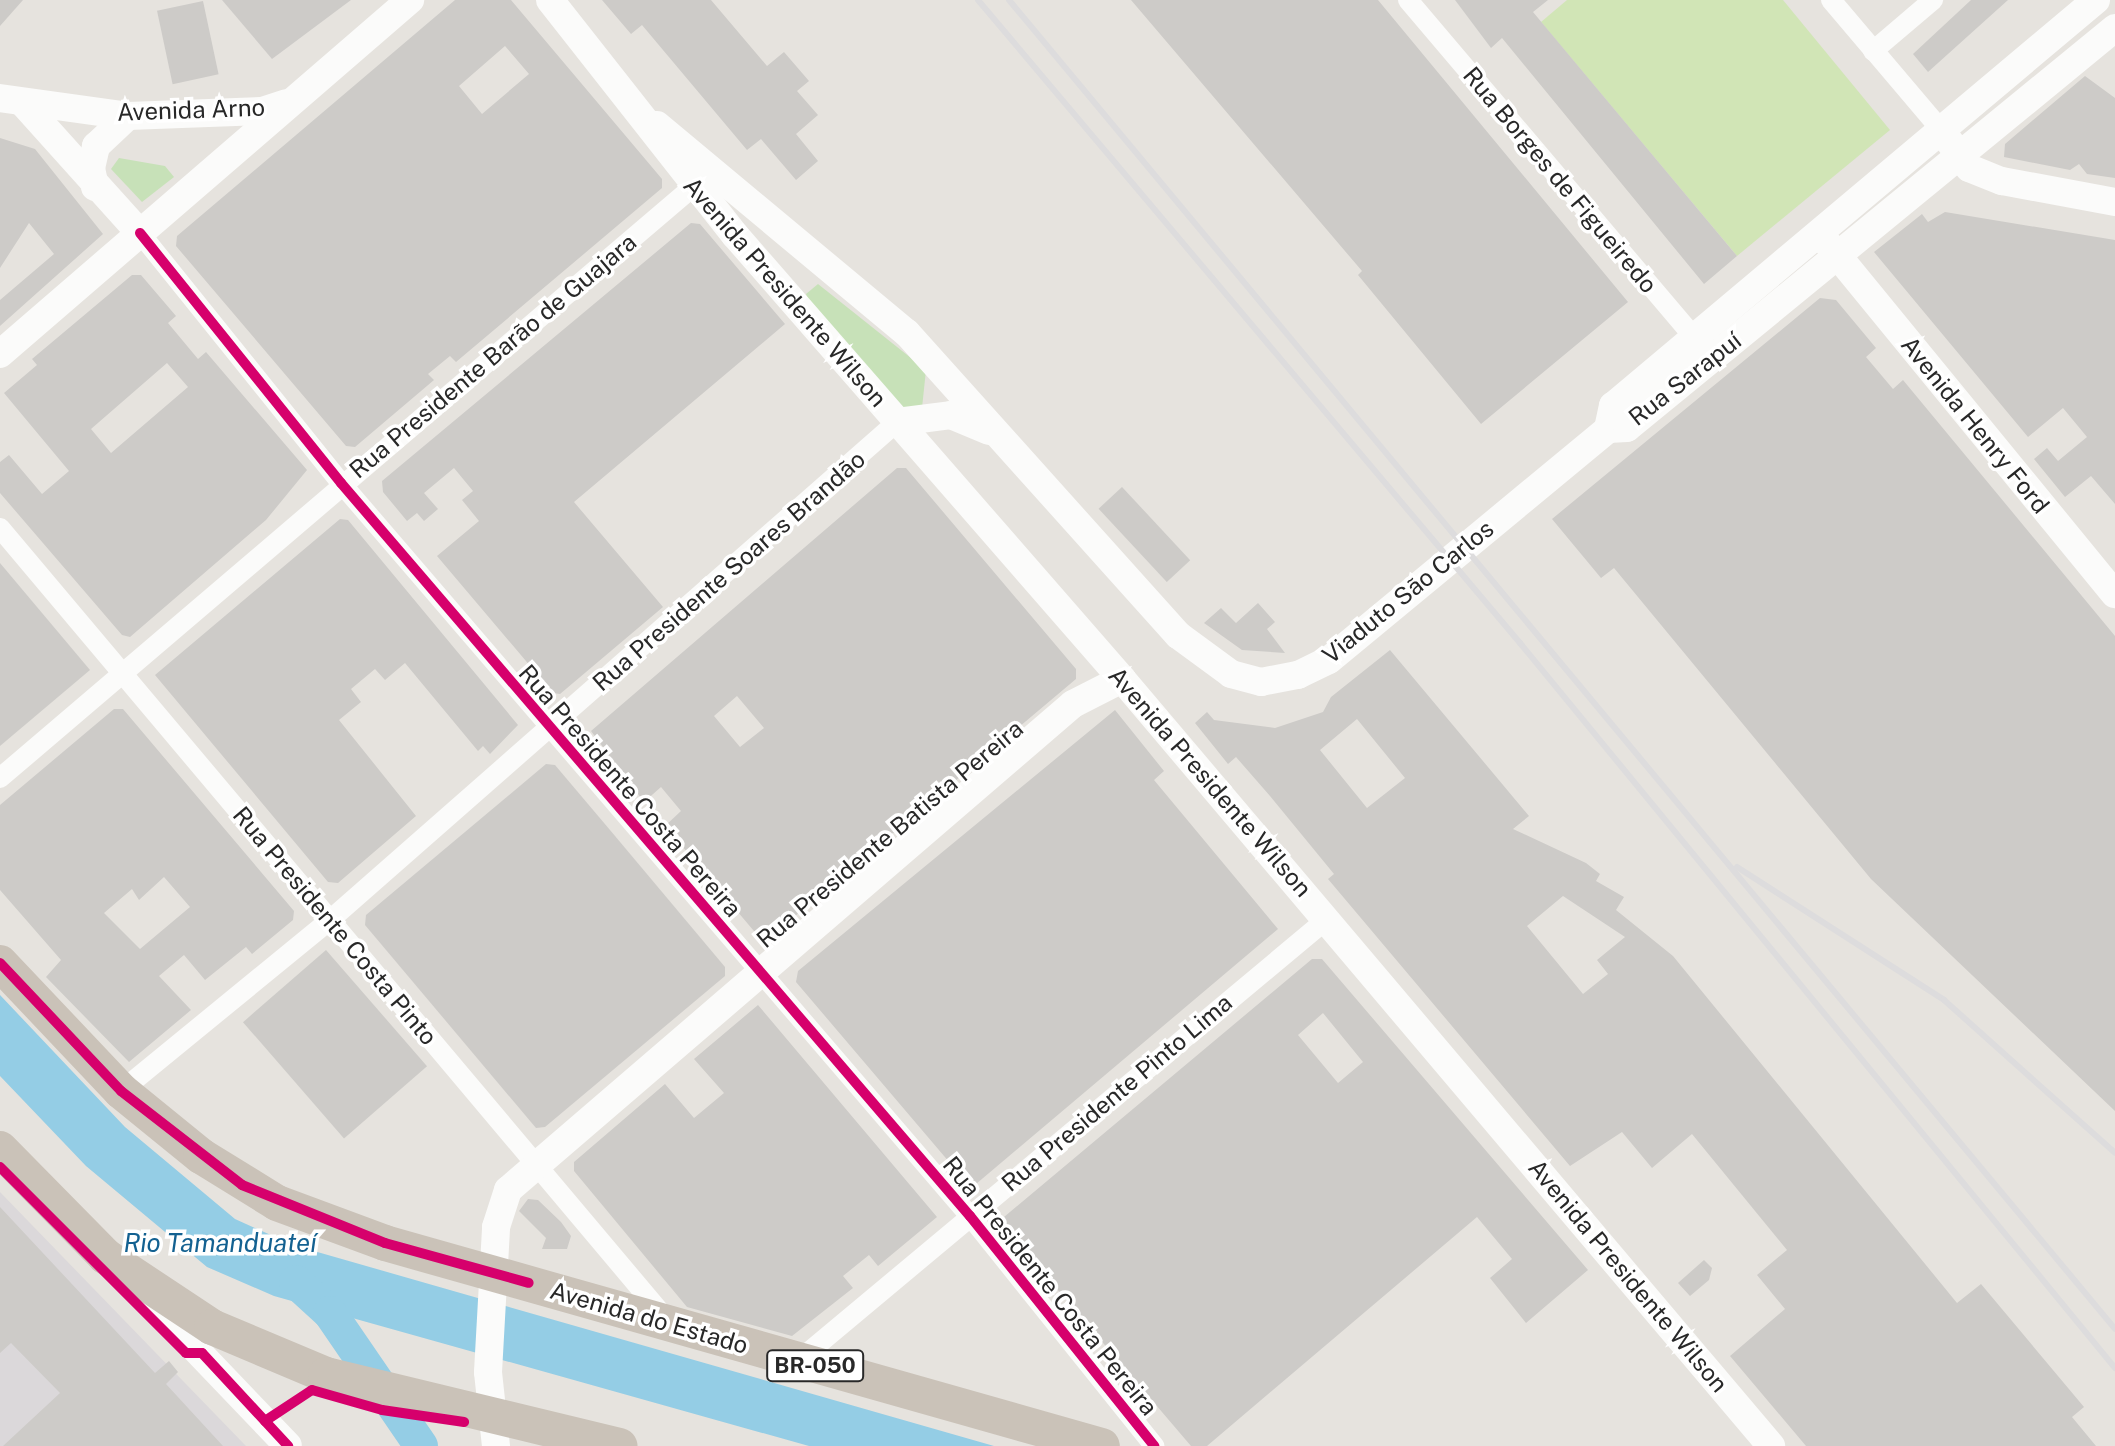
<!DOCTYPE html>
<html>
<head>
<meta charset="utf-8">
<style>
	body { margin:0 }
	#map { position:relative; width:2115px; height:1446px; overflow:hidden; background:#e6e3de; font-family:"Public Sans",sans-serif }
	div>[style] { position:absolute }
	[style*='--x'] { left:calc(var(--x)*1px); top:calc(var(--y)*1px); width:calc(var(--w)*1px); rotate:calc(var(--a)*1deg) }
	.industrial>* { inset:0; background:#dbd8da }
	.green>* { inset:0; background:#c7e1b8 }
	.pitch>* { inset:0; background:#d1e5b6 }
	.water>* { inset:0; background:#94cde5 }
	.river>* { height:34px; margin:-17px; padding:0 17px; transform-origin:17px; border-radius:17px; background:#94cde5 }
	.building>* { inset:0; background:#cdcbc8; transform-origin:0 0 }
	.street>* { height:20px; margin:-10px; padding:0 10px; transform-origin:10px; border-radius:10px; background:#fbfbfa }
	.secondary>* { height:28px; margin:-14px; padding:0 14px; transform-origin:14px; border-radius:14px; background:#fbfbfa }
	.highway>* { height:36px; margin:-18px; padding:0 18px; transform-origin:18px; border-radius:18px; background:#cac2b8 }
	.rail>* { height:6px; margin:-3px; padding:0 3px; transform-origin:3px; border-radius:3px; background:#dddcdd }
	.cycleway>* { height:10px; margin:-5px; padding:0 5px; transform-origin:5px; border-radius:5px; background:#d6006c }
	span { translate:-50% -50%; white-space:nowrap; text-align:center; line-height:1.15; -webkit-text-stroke:7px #fff; paint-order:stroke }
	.shield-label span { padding:2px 6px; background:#fff; border:2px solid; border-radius:6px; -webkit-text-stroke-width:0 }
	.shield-label { font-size:22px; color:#282828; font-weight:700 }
	.street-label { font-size:24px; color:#282828 }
	.water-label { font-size:26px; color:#136191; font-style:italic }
</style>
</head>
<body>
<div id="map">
	<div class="industrial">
		<i style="clip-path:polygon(0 1192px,246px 1446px,0 1446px)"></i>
	</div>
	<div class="green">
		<i style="clip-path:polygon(119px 158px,165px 166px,174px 177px,142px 202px,111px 169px)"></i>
		<i style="clip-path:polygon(818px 284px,926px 370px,922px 408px,908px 414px,814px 314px,806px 294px)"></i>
	</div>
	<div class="pitch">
		<i style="clip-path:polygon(1567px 0,1783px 0,1890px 130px,1737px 256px,1541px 22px)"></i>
	</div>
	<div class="water">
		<i style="clip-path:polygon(0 995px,125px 1127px,235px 1219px,293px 1245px,994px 1446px,809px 1446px,274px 1296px,207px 1267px,86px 1166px,0 1076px)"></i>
	</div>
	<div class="river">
		<i style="--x:296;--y:1282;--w:46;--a:42.4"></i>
		<i style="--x:330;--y:1313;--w:161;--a:55.6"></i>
	</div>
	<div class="building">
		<i style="clip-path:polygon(0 0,23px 0,0 26px)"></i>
		<i style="clip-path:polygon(222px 0,351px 0,272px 59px)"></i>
		<i style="clip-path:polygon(evenodd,455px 0,511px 0,662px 179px,662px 188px,456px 362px,450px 356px,428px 374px,434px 380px,355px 447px,346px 446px,176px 246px,177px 236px,455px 0,505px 46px,529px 74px,482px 114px,459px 86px,505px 46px)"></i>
		<i style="clip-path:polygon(602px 0,711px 0,767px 66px,784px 52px,809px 81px,797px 91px,818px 115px,796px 134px,818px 161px,796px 180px,761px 139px,747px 150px,642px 25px,631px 34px)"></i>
		<i style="clip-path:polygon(1131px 0,1378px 0,1628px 302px,1481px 424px,1358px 275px,1362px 271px)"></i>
		<i style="clip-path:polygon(1455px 0,1548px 0,1533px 12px,1737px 256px,1704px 284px,1502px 38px,1491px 48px)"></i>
		<i style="clip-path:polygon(1971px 0,2008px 0,1928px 72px,1913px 54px)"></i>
		<i style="left:203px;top:1px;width:75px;height:47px;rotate:78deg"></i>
		<i style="clip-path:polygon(2085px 76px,2115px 98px,2115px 178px,2087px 174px,2079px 164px,2070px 170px,2004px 157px,2005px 144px)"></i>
		<i style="clip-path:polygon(0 138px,35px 149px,103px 234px,0 326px,0 300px,54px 254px,29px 223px,0 268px)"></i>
		<i style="clip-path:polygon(1945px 212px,2115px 240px,2115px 504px,2091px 476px,2065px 497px,2034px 459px,2047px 448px,2058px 461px,2087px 437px,2063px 408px,2028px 437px,1874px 252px,1922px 214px,1928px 222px)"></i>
		<i style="clip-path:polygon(691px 223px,700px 224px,785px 324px,574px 502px,663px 607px,560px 694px,553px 693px,437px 556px,479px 521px,462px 500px,473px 491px,454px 468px,424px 493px,438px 509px,424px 521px,417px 513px,407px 521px,383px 492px,382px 481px)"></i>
		<i style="clip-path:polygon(evenodd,132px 275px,141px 275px,176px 316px,168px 323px,198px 359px,206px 352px,307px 470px,266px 520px,130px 637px,122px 635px,0 493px,0 462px,9px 455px,42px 494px,69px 471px,4px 393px,37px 365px,32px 359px,132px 275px,167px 363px,188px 387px,111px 453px,91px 429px,167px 363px)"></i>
		<i style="clip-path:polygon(1820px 298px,1836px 300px,1876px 348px,1866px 357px,1893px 389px,1903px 380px,2115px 636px,2115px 1111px,1871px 879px,1614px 568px,1601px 578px,1552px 519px)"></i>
		<i style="clip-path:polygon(evenodd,897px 468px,906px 468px,1076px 669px,1076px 679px,769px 938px,759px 937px,665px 826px,681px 811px,661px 787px,644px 802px,591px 731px,897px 468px,737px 696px,764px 728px,740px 747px,714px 716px,737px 696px)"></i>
		<i style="left:1122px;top:487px;width:100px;height:32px;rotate:47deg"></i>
		<i style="clip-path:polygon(340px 519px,348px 520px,518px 725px,490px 754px,483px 746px,478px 751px,405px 663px,385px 680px,375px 669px,351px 689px,361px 702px,339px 720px,416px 816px,338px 883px,328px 882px,155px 675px)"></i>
		<i style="clip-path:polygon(0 563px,90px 670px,0 746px)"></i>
		<i style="clip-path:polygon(1258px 603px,1275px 622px,1267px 629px,1285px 653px,1242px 650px,1204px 623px,1221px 608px,1236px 623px)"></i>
		<i style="clip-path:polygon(evenodd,1390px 650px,1529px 816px,1513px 829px,1586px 863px,1600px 874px,1596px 881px,1624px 897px,1616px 910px,1673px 956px,1957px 1303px,1981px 1284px,2084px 1407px,2072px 1417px,2096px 1446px,1806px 1446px,1730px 1356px,1785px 1309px,1757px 1275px,1787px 1250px,1692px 1134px,1652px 1168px,1622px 1132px,1570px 1166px,1328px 879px,1334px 874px,1270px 796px,1236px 757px,1228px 764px,1195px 723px,1207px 712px,1214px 720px,1275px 728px,1323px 712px,1331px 697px,1390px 650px,1357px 719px,1405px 778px,1367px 808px,1320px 750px,1357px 719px,1390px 650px,1563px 896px,1625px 937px,1597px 960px,1608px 974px,1583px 994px,1527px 926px,1563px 896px)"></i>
		<i style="clip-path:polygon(evenodd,114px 709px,123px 709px,294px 911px,293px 920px,252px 954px,246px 947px,205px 980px,184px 955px,159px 976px,191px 1010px,129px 1062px,46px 977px,61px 960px,0 890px,0 805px,114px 709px,164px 877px,190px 907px,140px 949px,104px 913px,132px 889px,139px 900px,164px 877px)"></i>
		<i style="clip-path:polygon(1115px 710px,1164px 771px,1154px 780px,1278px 929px,976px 1184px,967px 1183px,796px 982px,798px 971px)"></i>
		<i style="clip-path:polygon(546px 764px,555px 765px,610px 830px,725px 967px,725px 976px,545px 1127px,536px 1128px,365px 925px,366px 915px)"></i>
		<i style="left:326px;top:950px;width:154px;height:110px;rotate:49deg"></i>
		<i style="clip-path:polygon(evenodd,1312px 959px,1322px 959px,1588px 1270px,1526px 1323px,1490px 1278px,1512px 1259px,1477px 1217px,1207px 1446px,1191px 1446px,1004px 1227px,1004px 1217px,1312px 959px,1323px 1013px,1363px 1062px,1338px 1083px,1298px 1035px,1323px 1013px)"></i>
		<i style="clip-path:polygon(758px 1005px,937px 1217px,878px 1266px,869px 1255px,843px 1276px,853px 1288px,792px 1336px,687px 1307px,574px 1171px,574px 1162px,665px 1084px,694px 1118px,724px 1093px,694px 1059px)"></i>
		<i style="clip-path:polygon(528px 1199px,538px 1200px,561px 1222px,571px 1236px,567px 1249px,542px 1249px,546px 1238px,519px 1211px)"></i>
		<i style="clip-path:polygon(0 1207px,155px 1373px,169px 1361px,178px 1372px,166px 1384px,223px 1446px,3px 1446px,60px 1393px,11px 1343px,0 1353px)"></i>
		<i style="clip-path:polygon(1704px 1260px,1712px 1268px,1709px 1280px,1690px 1296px,1678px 1283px)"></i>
	</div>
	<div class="street">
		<i style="--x:1408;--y:0;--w:456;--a:49.7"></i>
		<i style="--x:1831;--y:0;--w:172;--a:49.7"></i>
		<i style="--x:1873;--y:51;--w:79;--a:-40.4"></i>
		<i style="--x:140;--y:233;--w:321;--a:51.2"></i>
		<i style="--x:341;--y:483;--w:966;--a:49.37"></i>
		<i style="--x:970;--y:1216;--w:295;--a:51.3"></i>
		<i style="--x:0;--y:528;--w:1035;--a:49.9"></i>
		<i style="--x:0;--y:778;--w:912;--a:-40.47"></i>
		<i style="--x:121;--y:1091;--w:270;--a:-39.3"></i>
		<i style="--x:330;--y:920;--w:755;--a:-41.29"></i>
		<i style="--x:798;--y:1361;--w:689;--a:-39.88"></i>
	</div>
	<div class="secondary">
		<i style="--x:550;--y:0;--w:299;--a:51.8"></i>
		<i style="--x:735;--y:235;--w:589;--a:48.92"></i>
		<i style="--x:1122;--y:679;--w:1005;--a:49.76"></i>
		<i style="--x:0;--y:98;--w:129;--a:8"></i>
		<i style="--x:128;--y:116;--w:134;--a:-2.1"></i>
		<i style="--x:262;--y:111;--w:25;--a:-18"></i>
		<i style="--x:22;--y:102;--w:176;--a:48"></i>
		<i style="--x:657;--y:125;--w:325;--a:39.8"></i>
		<i style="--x:907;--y:333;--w:406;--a:48.1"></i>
		<i style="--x:1178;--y:635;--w:66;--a:36.3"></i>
		<i style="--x:1231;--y:674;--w:31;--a:15"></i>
		<i style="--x:1261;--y:682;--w:38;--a:-11"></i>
		<i style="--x:1298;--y:675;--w:34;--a:-26"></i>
		<i style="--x:1329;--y:660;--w:362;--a:-39.6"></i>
		<i style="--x:1949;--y:141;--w:34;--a:53"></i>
		<i style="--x:1969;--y:168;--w:35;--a:22"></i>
		<i style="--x:2002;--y:181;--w:115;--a:10.5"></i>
		<i style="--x:95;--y:187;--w:19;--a:-102"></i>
		<i style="--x:91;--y:168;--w:23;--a:-77"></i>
		<i style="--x:96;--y:146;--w:44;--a:-43.2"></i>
		<i style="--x:1824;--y:239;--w:459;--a:50.7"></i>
		<i style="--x:0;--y:354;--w:542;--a:-40.81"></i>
		<i style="--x:897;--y:422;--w:54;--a:-7.4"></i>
		<i style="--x:951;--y:415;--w:41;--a:22.8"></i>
		<i style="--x:1608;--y:429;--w:24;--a:-78"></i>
		<i style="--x:1613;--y:406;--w:631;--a:-40.05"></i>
		<i style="--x:1608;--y:429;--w:19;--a:-3"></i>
		<i style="--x:1627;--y:428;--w:631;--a:-39.34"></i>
		<i style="--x:142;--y:1293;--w:211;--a:46.3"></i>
		<i style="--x:496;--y:1446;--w:74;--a:-96.2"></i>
		<i style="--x:488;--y:1372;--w:145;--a:-86.8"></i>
		<i style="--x:496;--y:1227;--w:39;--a:-72"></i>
		<i style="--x:508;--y:1190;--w:745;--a:-40.7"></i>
		<i style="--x:1073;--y:704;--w:55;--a:-27"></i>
	</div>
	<div class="highway">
		<i style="--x:0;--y:963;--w:176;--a:46.6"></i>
		<i style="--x:121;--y:1091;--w:103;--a:39.1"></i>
		<i style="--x:201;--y:1156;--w:89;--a:31.7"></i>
		<i style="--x:277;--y:1203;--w:115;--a:20.3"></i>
		<i style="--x:385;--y:1243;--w:745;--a:15.81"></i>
		<i style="--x:0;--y:1149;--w:150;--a:45.5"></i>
		<i style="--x:105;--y:1256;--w:128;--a:33.6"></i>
		<i style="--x:212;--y:1327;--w:124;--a:22.8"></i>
		<i style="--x:326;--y:1375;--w:302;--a:13.6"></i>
	</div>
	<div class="rail">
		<i style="--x:978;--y:0;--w:841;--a:49.87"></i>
		<i style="--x:1520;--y:643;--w:938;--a:50.62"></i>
		<i style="--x:1009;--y:0;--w:1729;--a:50.23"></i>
		<i style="--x:1737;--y:867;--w:246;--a:32.7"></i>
		<i style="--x:1944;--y:1000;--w:229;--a:41.8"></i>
	</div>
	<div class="cycleway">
		<i style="--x:140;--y:233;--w:321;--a:51.2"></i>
		<i style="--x:341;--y:483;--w:966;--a:49.37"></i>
		<i style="--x:970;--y:1216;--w:295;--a:51.3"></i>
		<i style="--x:0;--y:963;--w:176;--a:46.6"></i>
		<i style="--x:121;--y:1091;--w:153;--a:37.8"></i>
		<i style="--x:242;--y:1185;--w:154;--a:22.1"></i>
		<i style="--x:385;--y:1243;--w:149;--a:15.5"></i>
		<i style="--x:0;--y:1167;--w:263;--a:45"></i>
		<i style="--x:186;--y:1353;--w:16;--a:0"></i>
		<i style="--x:202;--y:1353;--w:127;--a:47.2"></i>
		<i style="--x:265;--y:1421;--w:56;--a:-33.4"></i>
		<i style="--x:312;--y:1390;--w:73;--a:15.9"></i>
		<i style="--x:382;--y:1410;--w:83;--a:8.3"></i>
	</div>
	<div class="shield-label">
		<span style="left:815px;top:1366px">BR-050</span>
	</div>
	<div class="street-label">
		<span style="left:191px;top:110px;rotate:-2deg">Avenida Arno</span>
		<span style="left:1560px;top:180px;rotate:50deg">Rua Borges de Figueiredo</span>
		<span style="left:785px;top:292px;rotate:49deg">Avenida Presidente Wilson</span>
		<span style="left:493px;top:356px;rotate:-40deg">Rua Presidente Barão de Guajara</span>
		<span style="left:1685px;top:379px;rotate:-38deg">Rua Sarapuí</span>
		<span style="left:1975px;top:425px;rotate:51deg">Avenida Henry Ford</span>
		<span style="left:729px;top:571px;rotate:-41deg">Rua Presidente Soares Brandão</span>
		<span style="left:1408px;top:592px;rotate:-39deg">Viaduto São Carlos</span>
		<span style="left:1210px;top:782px;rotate:49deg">Avenida Presidente Wilson</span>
		<span style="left:630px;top:791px;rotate:49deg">Rua Presidente Costa Pereira</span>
		<span style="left:890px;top:834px;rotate:-40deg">Rua Presidente Batista Pereira</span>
		<span style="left:335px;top:926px;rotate:50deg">Rua Presidente Costa Pinto</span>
		<span style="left:1117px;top:1093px;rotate:-40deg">Rua Presidente Pinto Lima</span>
		<span style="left:1628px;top:1276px;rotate:50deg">Avenida Presidente Wilson</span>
		<span style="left:1050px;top:1286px;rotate:51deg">Rua Presidente Costa Pereira</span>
		<span style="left:649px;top:1318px;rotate:16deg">Avenida do Estado</span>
	</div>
	<div class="water-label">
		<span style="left:220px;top:1243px">Rio Tamanduateí</span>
	</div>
</div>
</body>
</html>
